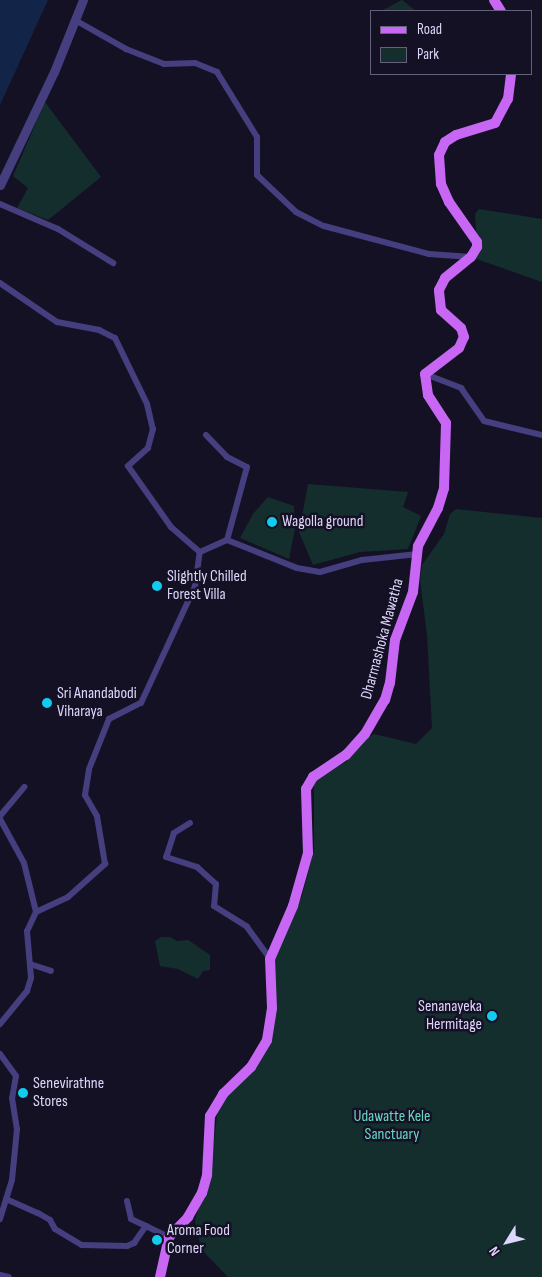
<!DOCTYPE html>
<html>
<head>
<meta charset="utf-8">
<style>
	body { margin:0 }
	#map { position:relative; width:542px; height:1277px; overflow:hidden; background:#151125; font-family:"Sofia Sans Condensed",sans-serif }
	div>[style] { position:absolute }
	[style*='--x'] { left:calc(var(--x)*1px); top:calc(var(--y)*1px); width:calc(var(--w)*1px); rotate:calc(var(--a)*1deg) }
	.green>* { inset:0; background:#142e2e }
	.water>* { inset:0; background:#122448 }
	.minor>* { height:6px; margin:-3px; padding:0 3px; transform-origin:3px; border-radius:3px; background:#453f80 }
	.tertiary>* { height:9px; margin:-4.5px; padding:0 4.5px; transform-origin:4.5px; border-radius:4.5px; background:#453f80 }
	.primary>* { height:10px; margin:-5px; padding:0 5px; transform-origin:5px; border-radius:5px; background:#c767f4 }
	.dots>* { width:14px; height:14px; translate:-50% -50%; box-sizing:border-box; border:2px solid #151125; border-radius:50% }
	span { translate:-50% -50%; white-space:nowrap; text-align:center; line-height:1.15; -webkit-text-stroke:5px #151125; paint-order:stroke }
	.poi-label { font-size:16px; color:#ded7fc }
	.left { translate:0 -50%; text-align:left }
	.right { translate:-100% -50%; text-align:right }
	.street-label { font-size:16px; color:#ded7fc }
	.park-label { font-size:16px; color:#68d7c2 }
	.legend { position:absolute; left:370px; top:10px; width:162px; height:65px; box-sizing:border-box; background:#151125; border:1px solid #65607b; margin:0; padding:6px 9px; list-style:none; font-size:15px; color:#ded7fc }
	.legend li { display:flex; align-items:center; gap:10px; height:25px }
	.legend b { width:25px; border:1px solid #65607b }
	.north { position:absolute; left:482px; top:1217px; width:50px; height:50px; -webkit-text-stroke:4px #151125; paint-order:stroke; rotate:234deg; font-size:14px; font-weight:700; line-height:20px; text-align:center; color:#ded7fc }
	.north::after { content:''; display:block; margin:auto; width:18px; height:22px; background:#ded7fc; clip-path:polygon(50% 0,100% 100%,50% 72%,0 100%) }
</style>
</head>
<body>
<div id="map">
	<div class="green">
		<div style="clip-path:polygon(402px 0,416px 11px,381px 11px)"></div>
		<div style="clip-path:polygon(45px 102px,101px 177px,48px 220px,17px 208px,28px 188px,13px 176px)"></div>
		<div style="clip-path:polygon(479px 209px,542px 219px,542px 282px,471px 257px,477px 247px,475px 214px)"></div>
		<div style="clip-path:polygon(308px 484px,408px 492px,403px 507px,421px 516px,408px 549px,360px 552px,313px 565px,299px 532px)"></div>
		<div style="clip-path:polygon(268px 497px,294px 506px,295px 529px,289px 559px,240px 538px,253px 514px)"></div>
		<div style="clip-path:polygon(456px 509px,542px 518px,542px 1277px,228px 1277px,201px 1249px,195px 1220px,211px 1165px,218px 1108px,260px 1054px,277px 947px,302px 896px,314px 850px,314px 785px,319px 776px,346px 762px,367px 738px,374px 734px,416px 744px,432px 728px,427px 635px,420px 580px,422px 565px,444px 534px,450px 514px)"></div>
		<div style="clip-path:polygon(161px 937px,170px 937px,177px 941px,188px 940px,210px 955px,210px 970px,203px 971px,198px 979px,178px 969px,160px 966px,155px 941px)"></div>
	</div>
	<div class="water">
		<div style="clip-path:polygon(0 0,48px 0,0 105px)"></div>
	</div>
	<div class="minor">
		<div style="--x:75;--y:20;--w:59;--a:29.6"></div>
		<div style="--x:126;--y:49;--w:41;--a:21.5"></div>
		<div style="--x:164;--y:64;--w:31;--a:-2"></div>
		<div style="--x:195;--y:63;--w:24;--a:22"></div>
		<div style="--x:217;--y:72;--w:76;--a:58.4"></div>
		<div style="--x:257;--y:137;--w:38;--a:90"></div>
		<div style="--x:257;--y:175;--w:54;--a:43.5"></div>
		<div style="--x:296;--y:212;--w:31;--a:27"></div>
		<div style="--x:324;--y:226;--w:109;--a:14.9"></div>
		<div style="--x:429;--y:254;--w:42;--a:4.1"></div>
		<div style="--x:0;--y:204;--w:63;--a:23.3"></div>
		<div style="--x:58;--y:229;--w:65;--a:31.7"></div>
		<div style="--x:0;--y:283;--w:69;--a:34.4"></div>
		<div style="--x:57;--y:322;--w:43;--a:10.8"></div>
		<div style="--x:99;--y:330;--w:18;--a:27"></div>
		<div style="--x:115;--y:338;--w:73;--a:64.1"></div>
		<div style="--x:147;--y:404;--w:26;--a:77"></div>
		<div style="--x:153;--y:429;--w:20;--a:105"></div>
		<div style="--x:148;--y:448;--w:27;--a:138"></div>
		<div style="--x:128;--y:466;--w:75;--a:54.8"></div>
		<div style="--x:171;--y:527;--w:38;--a:41"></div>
		<div style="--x:200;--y:552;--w:30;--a:-24"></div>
		<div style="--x:227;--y:540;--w:75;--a:21.8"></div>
		<div style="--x:297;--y:568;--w:23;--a:10"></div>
		<div style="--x:320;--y:572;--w:44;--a:-15.9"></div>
		<div style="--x:362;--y:560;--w:56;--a:-6.1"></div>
		<div style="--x:425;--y:374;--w:39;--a:21"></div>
		<div style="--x:461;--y:388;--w:40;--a:55.1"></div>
		<div style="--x:484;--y:421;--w:60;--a:13.6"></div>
		<div style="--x:206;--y:435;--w:30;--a:46"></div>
		<div style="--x:227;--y:457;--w:22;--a:27"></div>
		<div style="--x:247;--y:467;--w:76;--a:105.3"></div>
		<div style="--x:0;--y:816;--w:38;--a:-50"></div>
		<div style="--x:0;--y:819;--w:50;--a:61.4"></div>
		<div style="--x:24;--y:863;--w:50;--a:76.2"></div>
		<div style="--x:36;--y:912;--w:21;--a:115"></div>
		<div style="--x:27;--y:931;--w:47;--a:85.1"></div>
		<div style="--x:31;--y:978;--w:14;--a:107"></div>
		<div style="--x:27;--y:991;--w:43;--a:129.3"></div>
		<div style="--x:190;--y:823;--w:19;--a:148"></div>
		<div style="--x:174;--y:833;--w:25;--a:108"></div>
		<div style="--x:166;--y:857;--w:33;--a:18"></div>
		<div style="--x:197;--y:867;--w:25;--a:42"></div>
		<div style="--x:216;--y:884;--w:22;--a:95"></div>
		<div style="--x:214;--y:906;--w:39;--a:32"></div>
		<div style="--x:247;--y:927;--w:39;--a:54"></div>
		<div style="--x:36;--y:912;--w:35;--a:-25"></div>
		<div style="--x:68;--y:897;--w:50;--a:-41.7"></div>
		<div style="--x:105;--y:864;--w:49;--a:-99.5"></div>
		<div style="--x:97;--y:816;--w:24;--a:-120"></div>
		<div style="--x:85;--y:795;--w:26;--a:-81"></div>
		<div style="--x:89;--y:769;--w:54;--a:-68.2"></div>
		<div style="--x:109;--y:719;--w:36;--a:-27"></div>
		<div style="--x:141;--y:703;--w:129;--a:-65.2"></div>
		<div style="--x:195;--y:586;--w:34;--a:-82"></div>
		<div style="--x:30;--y:964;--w:22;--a:18"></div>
		<div style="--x:0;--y:1054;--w:27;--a:54"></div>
		<div style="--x:16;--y:1076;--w:22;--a:100"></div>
		<div style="--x:12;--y:1098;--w:31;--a:81"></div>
		<div style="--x:17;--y:1129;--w:51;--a:95.6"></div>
		<div style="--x:12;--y:1180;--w:41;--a:107.1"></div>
		<div style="--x:6;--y:1199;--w:35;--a:24"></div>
		<div style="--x:38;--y:1213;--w:14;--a:30"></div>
		<div style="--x:50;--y:1220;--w:10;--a:61"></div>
		<div style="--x:55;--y:1229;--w:31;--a:31"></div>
		<div style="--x:82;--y:1245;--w:45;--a:1.3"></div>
		<div style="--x:127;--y:1246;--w:8;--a:-23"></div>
		<div style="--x:134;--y:1243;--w:21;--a:-55"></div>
		<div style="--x:146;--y:1226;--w:25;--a:26"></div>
		<div style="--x:127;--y:1201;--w:18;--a:77"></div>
		<div style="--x:131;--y:1219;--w:17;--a:25"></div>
		<div style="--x:0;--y:1275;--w:9;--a:13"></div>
	</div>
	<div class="tertiary">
		<div style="--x:0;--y:185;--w:125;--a:-64.5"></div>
		<div style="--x:54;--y:72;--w:78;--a:-68.1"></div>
	</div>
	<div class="primary">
		<div style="--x:494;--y:0;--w:13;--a:58"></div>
		<div style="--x:160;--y:1277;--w:41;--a:-77.3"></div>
		<div style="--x:169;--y:1237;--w:28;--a:-46"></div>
		<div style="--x:188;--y:1217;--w:28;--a:-60"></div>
		<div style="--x:202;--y:1193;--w:19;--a:-74"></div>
		<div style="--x:207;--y:1175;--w:59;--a:-87.1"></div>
		<div style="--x:210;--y:1116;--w:26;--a:-59"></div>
		<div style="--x:223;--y:1094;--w:39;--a:-44"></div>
		<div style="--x:251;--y:1067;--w:31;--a:-59"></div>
		<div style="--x:267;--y:1040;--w:32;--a:-81"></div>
		<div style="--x:272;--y:1008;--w:49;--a:-92.3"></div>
		<div style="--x:270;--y:959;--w:58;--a:-66.5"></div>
		<div style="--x:293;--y:906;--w:55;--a:-74.2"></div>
		<div style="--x:308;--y:853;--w:64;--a:-91.8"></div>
		<div style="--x:306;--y:789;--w:14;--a:-60"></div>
		<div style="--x:313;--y:777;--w:40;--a:-34"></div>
		<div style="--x:346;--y:755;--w:28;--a:-48"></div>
		<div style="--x:365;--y:734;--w:39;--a:-60"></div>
		<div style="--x:385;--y:700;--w:18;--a:-74"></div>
		<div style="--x:390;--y:683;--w:43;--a:-83.4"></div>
		<div style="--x:395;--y:640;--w:51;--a:-69.4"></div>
		<div style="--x:413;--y:592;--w:46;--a:-83.8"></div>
		<div style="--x:418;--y:546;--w:43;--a:-62.2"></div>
		<div style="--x:438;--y:508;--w:21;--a:-73"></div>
		<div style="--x:444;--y:488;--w:65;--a:-88.2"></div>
		<div style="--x:446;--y:423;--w:33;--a:-123"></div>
		<div style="--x:428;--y:395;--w:21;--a:-98"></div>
		<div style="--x:425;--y:374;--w:43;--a:-37.4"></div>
		<div style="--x:459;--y:348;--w:12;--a:-66"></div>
		<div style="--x:464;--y:337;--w:9;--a:-108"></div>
		<div style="--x:461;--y:328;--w:27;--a:-138"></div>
		<div style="--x:441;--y:310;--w:20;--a:-96"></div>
		<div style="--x:439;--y:290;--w:13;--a:-63"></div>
		<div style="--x:445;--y:278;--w:33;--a:-39"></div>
		<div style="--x:471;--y:257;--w:12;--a:-59"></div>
		<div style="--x:477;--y:247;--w:5;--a:-90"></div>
		<div style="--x:477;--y:242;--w:49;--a:-125"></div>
		<div style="--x:449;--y:202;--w:20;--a:-114"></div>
		<div style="--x:441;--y:184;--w:29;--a:-94"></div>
		<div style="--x:439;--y:155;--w:14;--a:-65"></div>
		<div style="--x:445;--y:142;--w:13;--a:-32"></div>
		<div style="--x:456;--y:135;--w:41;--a:-17.1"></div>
		<div style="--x:495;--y:123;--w:27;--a:-62"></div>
		<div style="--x:508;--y:99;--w:25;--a:-83"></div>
	</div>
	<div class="dots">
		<div style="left:272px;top:522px;background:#12cbee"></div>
		<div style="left:157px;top:586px;background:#12cbee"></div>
		<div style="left:47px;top:703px;background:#12cbee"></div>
		<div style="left:492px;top:1016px;background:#12cbee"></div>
		<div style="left:23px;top:1093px;background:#12cbee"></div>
		<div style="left:157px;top:1240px;background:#12cbee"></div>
	</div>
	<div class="poi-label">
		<span class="left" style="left:282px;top:522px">Wagolla ground</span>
		<span class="left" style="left:167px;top:586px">Slightly Chilled<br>Forest Villa</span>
		<span class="left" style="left:57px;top:703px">Sri Anandabodi<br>Viharaya</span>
		<span class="right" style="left:482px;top:1016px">Senanayeka<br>Hermitage</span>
		<span class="left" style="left:33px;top:1093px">Senevirathne<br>Stores</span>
		<span class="left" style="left:167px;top:1240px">Aroma Food<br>Corner</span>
	</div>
	<div class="street-label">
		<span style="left:383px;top:639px;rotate:-75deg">Dharmashoka Mawatha</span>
	</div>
	<div class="park-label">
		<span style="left:392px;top:1126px">Udawatte Kele<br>Sanctuary</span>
	</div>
	<ul class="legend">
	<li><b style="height:6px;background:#c767f4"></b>Road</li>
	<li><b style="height:14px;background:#142e2e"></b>Park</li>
	</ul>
	<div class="north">N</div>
</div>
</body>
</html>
